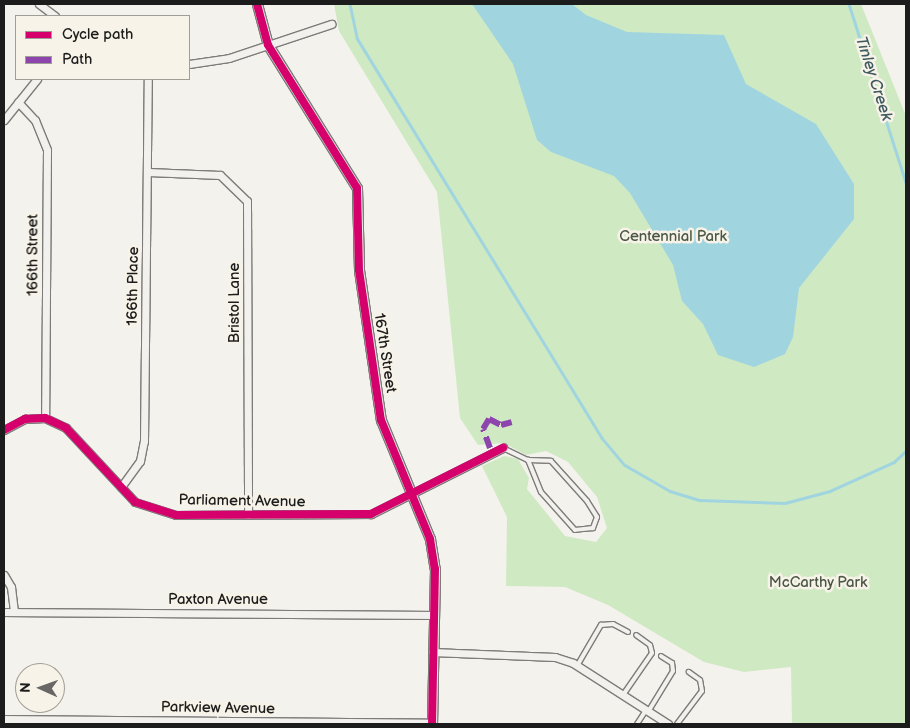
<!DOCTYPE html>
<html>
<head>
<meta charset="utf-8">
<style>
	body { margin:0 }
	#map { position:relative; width:910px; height:728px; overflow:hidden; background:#f4f2ec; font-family:"Balsamiq Sans",sans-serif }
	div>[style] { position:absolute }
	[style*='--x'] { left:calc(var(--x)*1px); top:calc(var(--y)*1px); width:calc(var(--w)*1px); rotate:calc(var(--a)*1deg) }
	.green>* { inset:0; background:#cfe9c3 }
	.water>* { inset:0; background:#a0d5e0 }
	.stream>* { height:2.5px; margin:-1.25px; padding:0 1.25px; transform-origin:1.25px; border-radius:1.25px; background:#a0d5e0 }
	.roads { filter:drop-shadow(1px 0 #7d7c7a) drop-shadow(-1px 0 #7d7c7a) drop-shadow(0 1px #7d7c7a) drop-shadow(0 -1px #7d7c7a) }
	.service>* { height:4px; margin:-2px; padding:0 2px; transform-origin:2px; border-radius:2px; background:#f2f1ed }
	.minor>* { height:7px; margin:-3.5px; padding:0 3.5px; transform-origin:3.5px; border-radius:3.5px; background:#f2f1ed }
	.tertiary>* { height:9px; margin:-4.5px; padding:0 4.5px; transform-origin:4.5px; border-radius:4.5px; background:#f2f1ed }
	.quiet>* { height:6px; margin-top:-3px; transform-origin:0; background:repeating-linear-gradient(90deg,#8e44ad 0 12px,transparent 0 18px) }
	.cycleway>* { height:8px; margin:-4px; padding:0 4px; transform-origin:4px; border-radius:4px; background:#d6006c }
	span { translate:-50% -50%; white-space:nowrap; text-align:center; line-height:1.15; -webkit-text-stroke:5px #f7f3e8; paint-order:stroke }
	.park-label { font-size:15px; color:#495744 }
	.street-label { font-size:15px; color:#1c1c1c }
	.water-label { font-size:16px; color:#3e595f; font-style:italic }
	.frame { position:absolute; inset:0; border:5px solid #1c1c1c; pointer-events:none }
	.legend { position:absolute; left:15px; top:15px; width:175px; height:65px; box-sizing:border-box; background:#f7f3e8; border:1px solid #9f9d96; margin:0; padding:6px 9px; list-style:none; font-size:15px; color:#1c1c1c }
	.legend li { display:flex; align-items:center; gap:10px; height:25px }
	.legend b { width:25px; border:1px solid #9f9d96 }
	.north { position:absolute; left:15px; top:663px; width:50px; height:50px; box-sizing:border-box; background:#f7f3e8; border:1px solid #9f9d96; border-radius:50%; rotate:272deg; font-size:14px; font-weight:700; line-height:20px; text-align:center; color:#1c1c1c }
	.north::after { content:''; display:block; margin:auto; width:18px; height:22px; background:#686765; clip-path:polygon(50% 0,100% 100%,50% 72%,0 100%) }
</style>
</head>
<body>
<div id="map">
	<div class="green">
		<div style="clip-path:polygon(334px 4px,861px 4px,906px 116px,906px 724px,792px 724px,791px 667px,744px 672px,704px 662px,608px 605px,565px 587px,506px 586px,507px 517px,482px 466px,504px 456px,518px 459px,529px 478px,527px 489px,565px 536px,596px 542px,607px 528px,597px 497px,568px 462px,546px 451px,526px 455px,504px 443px,478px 445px,460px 418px,437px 192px,339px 31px)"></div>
	</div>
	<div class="water">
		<div style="clip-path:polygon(472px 4px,572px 4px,586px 15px,627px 32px,724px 35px,746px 84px,816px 124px,854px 184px,854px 219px,799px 288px,793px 337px,785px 354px,754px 367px,718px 355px,703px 324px,682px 301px,673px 265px,630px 193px,614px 176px,551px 152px,537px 140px,513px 64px)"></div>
	</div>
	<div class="stream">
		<div style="--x:350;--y:4;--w:35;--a:78"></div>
		<div style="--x:357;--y:38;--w:469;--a:58.5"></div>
		<div style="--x:602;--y:438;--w:35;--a:50"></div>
		<div style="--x:625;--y:465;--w:52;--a:30"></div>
		<div style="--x:670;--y:491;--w:31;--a:17"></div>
		<div style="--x:700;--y:500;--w:85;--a:2"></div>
		<div style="--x:785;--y:503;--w:47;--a:-14.9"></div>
		<div style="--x:830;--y:491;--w:70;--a:-24.4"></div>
		<div style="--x:894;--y:462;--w:16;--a:-43"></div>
		<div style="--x:849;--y:4;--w:188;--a:72.3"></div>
	</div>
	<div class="roads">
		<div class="service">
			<div style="--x:503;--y:448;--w:28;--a:26"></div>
			<div style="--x:528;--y:460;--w:23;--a:2"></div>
			<div style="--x:551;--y:461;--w:54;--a:48"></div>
			<div style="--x:587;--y:501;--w:19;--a:58"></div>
			<div style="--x:597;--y:517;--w:12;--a:110"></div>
			<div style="--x:593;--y:528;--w:18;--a:174"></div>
			<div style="--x:575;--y:530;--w:51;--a:-131.8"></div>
			<div style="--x:541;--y:492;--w:35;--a:-112"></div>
			<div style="--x:577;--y:666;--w:48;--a:-59.7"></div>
			<div style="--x:601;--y:625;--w:12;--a:-5"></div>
			<div style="--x:613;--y:624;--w:17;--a:28"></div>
			<div style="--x:623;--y:695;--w:51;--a:-55.4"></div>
			<div style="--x:652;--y:653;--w:8;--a:-104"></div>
			<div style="--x:650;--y:645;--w:17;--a:-144"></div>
			<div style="--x:648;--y:712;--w:48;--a:-58.6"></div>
			<div style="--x:673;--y:671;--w:8;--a:-97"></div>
			<div style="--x:672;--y:663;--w:13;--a:-148"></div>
			<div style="--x:637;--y:724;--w:17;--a:-57"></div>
			<div style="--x:677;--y:724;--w:41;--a:-52.9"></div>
			<div style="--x:702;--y:691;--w:11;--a:-100"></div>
			<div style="--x:700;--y:680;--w:14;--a:-144"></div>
		</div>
		<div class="minor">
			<div style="--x:39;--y:4;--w:20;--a:37"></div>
			<div style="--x:189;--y:64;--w:40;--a:-8.5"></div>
			<div style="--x:229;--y:58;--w:108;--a:-18.4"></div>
			<div style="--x:18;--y:102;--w:25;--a:47"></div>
			<div style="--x:35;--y:120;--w:32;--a:68"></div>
			<div style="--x:47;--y:150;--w:268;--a:90.4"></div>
			<div style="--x:4;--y:120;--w:53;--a:-51.2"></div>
			<div style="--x:148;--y:172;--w:72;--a:2.4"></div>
			<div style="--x:220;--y:175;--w:37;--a:44"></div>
			<div style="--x:247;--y:201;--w:314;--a:89.8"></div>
			<div style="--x:4;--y:430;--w:24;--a:-28"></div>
			<div style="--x:25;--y:419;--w:20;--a:-3"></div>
			<div style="--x:45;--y:418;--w:23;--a:25"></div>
			<div style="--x:66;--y:428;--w:101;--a:47"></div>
			<div style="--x:135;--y:502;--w:43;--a:17.6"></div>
			<div style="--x:176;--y:515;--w:195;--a:-0.3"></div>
			<div style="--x:371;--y:514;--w:148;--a:-26.6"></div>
			<div style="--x:121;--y:487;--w:32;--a:-54"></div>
			<div style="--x:140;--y:461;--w:20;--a:-79"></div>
			<div style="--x:144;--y:441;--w:362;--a:-89.4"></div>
			<div style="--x:4;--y:575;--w:14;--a:60"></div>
			<div style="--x:11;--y:587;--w:25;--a:83"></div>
			<div style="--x:4;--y:612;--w:429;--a:0.4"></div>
			<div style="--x:432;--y:652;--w:123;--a:2.3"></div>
			<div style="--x:555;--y:657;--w:19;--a:18"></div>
			<div style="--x:573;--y:663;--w:113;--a:32.7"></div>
			<div style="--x:4;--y:719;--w:428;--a:0.5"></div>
		</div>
		<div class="tertiary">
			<div style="--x:257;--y:4;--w:42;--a:75"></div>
			<div style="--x:268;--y:45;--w:168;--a:58.1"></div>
			<div style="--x:357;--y:188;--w:82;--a:88.6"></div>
			<div style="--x:359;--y:270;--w:152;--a:81.7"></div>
			<div style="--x:381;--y:420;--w:129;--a:67.6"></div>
			<div style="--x:430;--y:539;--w:30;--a:81"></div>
			<div style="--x:435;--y:569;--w:155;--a:91.1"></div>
		</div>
	</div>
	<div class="quiet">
		<div style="--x:490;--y:448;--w:20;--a:-110"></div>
		<div style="--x:483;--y:429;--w:12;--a:-59"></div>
		<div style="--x:489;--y:419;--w:13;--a:27"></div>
		<div style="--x:501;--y:425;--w:11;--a:-15"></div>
	</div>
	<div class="cycleway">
		<div style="--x:257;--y:4;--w:42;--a:75"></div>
		<div style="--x:268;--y:45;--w:168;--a:58.1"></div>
		<div style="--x:357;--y:188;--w:82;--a:88.6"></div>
		<div style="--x:359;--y:270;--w:152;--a:81.7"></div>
		<div style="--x:381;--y:420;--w:129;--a:67.6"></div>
		<div style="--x:430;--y:539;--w:30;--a:81"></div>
		<div style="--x:435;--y:569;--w:155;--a:91.1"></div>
		<div style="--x:4;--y:430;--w:24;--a:-28"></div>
		<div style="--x:25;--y:419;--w:20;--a:-3"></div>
		<div style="--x:45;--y:418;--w:23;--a:25"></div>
		<div style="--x:66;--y:428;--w:101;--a:47"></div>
		<div style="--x:135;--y:502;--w:43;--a:17.6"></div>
		<div style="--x:176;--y:515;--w:195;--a:-0.3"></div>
		<div style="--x:371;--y:514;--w:148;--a:-26.6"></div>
	</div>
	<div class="park-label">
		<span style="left:673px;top:237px">Centennial Park</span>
		<span style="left:818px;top:583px">McCarthy Park</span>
	</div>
	<div class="street-label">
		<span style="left:33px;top:255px;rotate:-90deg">166th Street</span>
		<span style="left:133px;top:286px;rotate:-89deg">166th Place</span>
		<span style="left:235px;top:303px;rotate:-90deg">Bristol Lane</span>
		<span style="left:385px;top:353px;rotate:81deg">167th Street</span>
		<span style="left:242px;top:501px;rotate:1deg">Parliament Avenue</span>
		<span style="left:218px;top:600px">Paxton Avenue</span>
		<span style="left:218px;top:708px;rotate:1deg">Parkview Avenue</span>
	</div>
	<div class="water-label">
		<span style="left:873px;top:79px;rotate:72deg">Tinley Creek</span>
	</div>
	<div class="frame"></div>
	<ul class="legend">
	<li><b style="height:6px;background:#d6006c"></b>Cycle path</li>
	<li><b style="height:6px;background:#8e44ad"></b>Path</li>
	</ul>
	<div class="north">N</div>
</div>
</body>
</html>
